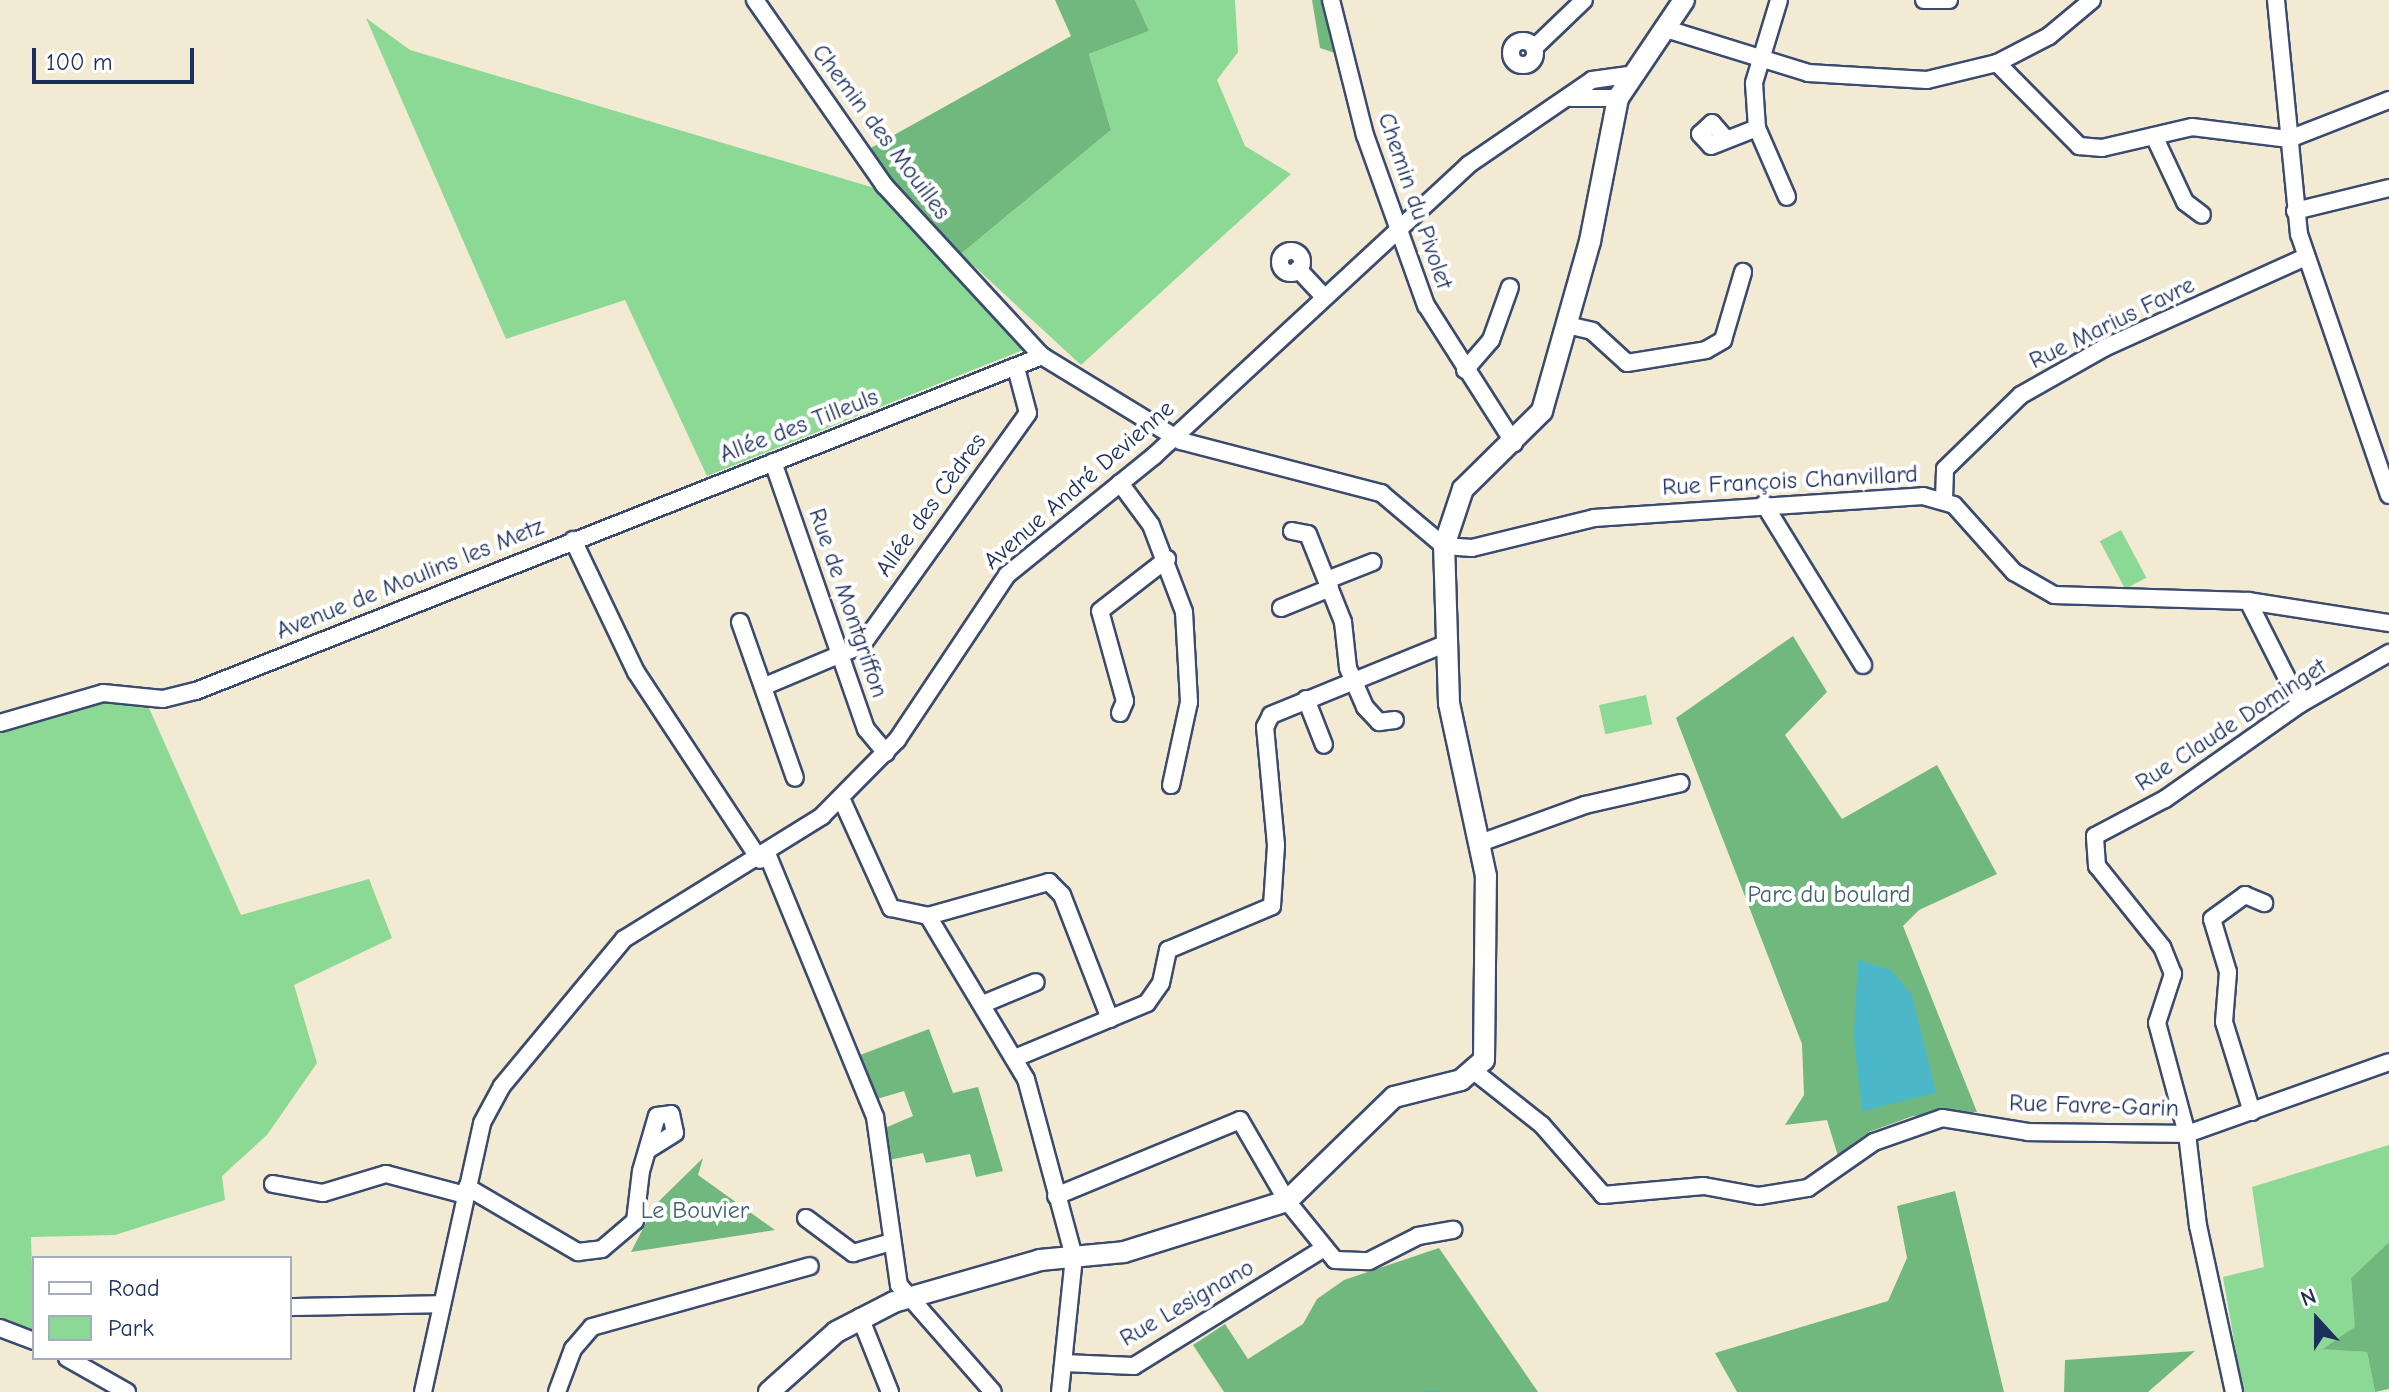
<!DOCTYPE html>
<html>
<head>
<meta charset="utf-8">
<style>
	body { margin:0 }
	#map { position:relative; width:2389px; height:1392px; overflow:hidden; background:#f3ead3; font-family:"Comic Neue",sans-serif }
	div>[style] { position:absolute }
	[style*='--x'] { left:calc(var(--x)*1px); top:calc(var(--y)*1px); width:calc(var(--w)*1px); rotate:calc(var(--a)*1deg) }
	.green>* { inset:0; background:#8cd895; transform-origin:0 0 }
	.forest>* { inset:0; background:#71b87e }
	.water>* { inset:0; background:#4cb7c9 }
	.stream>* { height:3px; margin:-1.5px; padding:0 1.5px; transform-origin:1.5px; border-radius:1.5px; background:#4cb7c9 }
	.roads { filter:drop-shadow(2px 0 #3b4b70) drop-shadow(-2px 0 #3b4b70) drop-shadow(0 2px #3b4b70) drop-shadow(0 -2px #3b4b70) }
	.minor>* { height:16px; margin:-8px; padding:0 8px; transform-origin:8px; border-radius:8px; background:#fff }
	.minor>.ring { margin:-8px; padding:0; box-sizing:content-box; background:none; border:16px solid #fff; border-radius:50% }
	.major>* { height:20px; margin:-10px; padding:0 10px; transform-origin:10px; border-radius:10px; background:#fff }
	span { translate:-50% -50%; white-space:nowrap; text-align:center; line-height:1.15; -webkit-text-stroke:8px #fff; paint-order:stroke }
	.street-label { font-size:24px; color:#1b2f5e }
	.park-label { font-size:24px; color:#3d626e }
	.legend { position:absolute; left:32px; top:1256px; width:260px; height:104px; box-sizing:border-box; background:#fff; border:2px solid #a4acbf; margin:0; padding:10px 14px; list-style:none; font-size:24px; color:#1b2f5e }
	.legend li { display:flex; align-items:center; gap:16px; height:40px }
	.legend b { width:40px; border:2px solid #a4acbf }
	.north { position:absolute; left:2277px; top:1280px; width:80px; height:80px; -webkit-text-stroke:6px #fff; paint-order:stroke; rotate:339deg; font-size:22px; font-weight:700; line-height:32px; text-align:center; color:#1b2f5e }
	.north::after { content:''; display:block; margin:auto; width:28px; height:36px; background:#1b2f5e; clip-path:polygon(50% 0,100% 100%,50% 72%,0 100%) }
	.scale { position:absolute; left:32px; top:48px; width:162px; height:36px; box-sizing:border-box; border:4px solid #1b2f5e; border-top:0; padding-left:10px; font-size:24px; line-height:28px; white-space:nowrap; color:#1b2f5e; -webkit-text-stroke:6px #fff; paint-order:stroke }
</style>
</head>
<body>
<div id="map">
	<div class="green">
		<div style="clip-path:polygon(1135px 0,1235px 0,1238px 52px,1217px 80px,1245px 146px,1291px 174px,1081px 365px,961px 254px,1111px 130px,1089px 54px,1149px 31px)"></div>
		<div style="clip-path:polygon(366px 18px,410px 50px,878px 189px,1023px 350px,707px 476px,625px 300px,506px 339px)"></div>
		<div style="left:2121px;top:530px;width:54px;height:24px;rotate:62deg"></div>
		<div style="left:1646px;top:695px;width:30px;height:48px;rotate:78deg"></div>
		<div style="clip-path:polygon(118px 700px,149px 708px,241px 915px,369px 879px,392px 938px,294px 985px,317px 1063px,267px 1135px,222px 1176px,225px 1200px,115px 1235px,31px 1237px,34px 1332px,0 1319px,0 729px)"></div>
		<div style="clip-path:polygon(2389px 1145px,2389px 1242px,2351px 1278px,2356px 1327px,2323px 1348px,2367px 1352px,2375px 1392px,2243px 1392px,2223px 1277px,2264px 1267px,2252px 1187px)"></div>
	</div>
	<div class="forest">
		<div style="clip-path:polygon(1055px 0,1135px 0,1149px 31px,1089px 54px,1111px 130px,950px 263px,869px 149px,1071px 36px)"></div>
		<div style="clip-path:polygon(1312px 0,1331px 0,1341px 55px,1320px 48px)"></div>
		<div style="clip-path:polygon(1793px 636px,1827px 692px,1785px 735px,1842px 819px,1937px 765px,1997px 874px,1919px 910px,1903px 926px,1977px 1112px,1913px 1116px,1869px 1132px,1838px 1156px,1827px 1120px,1785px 1125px,1804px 1095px,1802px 1044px,1676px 718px)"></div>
		<div style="clip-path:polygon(929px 1029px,953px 1093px,978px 1087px,1003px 1171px,976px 1177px,970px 1154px,926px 1163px,923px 1153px,889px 1160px,885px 1128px,913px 1116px,904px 1091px,877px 1099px,860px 1055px)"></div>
		<div style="clip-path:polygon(703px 1158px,698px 1175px,775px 1230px,631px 1252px,655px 1205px)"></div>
		<div style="clip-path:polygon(1955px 1191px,2004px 1392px,1737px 1392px,1715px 1353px,1888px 1301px,1907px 1258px,1897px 1206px)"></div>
		<div style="clip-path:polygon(2389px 1242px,2389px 1389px,2375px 1392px,2367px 1352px,2322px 1349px,2355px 1327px,2351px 1278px)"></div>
		<div style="clip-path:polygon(1439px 1248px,1538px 1392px,1224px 1392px,1193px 1345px,1225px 1324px,1248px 1359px,1303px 1324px,1317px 1299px,1344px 1280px)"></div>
		<div style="clip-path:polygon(2195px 1351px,2148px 1392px,2064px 1392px,2065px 1360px)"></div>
	</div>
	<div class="water">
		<div style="clip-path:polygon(1858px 960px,1891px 970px,1912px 995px,1936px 1093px,1862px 1111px,1854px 1038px)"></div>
	</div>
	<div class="stream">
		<div style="--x:1424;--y:1392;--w:15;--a:0"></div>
	</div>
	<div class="roads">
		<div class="minor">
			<div style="--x:755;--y:0;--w:226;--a:55.1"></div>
			<div style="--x:884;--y:185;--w:233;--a:47.3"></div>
			<div style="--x:1042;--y:356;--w:163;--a:31.4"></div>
			<div style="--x:1181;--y:441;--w:207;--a:14.6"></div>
			<div style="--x:1381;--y:493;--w:82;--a:40.1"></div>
			<div style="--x:1444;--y:546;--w:28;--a:4"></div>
			<div style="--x:1472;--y:548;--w:126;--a:-13.8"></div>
			<div style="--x:1594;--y:518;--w:330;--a:-3.8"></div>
			<div style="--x:1923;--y:496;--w:32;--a:16"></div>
			<div style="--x:1954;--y:505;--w:90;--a:48.2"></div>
			<div style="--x:2014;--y:572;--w:46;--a:29.9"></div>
			<div style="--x:2054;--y:595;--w:194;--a:1.8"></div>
			<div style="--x:2248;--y:601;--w:143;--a:8.9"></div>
			<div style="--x:1331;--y:0;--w:139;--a:75.9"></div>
			<div style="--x:1365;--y:135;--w:181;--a:70.3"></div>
			<div style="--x:1426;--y:305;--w:164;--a:57.5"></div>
			<div style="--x:1779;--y:0;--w:87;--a:106.8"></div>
			<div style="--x:1754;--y:83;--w:45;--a:86.2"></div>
			<div style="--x:1757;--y:128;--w:75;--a:66.5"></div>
			<div style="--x:1924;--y:0;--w:25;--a:0"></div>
			<div style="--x:2276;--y:0;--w:235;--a:84.4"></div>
			<div style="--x:2299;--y:234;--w:276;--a:71"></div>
			<div style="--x:1663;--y:28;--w:152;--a:17.2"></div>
			<div style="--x:1808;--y:73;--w:119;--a:3.4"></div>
			<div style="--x:1927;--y:80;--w:72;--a:-13.7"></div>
			<div style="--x:1997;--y:63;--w:59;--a:-27.4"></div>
			<div style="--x:2049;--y:36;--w:56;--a:-39.9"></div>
			<div class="ring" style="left:1511px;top:41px;width:8px;height:8px"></div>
			<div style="--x:1534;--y:48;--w:69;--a:-43.8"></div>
			<div style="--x:1997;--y:63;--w:117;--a:45.3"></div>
			<div style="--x:2079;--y:146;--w:23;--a:5"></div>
			<div style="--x:2102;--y:148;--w:92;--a:-13.1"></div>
			<div style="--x:2192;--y:127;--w:98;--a:7.1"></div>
			<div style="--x:2289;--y:139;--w:107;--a:-21.3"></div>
			<div style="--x:1571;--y:98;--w:47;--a:0"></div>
			<div style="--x:2154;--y:136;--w:73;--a:64.8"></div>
			<div style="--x:2185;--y:202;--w:21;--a:37"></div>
			<div style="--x:1726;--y:139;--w:21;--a:-131"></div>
			<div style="--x:1712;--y:123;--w:16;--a:137"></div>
			<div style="--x:1700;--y:134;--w:16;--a:47"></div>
			<div style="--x:1711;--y:146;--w:49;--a:-21.4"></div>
			<div style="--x:2295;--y:211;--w:97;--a:-13.7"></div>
			<div class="ring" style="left:1280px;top:251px;width:6px;height:6px"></div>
			<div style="--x:1298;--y:269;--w:38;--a:47"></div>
			<div style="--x:1567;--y:325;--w:26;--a:13"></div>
			<div style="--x:1592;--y:331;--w:47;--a:42.4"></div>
			<div style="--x:1627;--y:363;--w:80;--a:-9.3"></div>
			<div style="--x:1706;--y:350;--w:20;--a:-30"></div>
			<div style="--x:1723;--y:340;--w:71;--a:-73.6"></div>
			<div style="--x:1465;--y:370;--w:40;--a:-49"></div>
			<div style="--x:1491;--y:340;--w:56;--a:-70.3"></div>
			<div style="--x:773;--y:462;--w:283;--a:70.8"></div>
			<div style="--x:866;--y:729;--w:31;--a:50"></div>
			<div style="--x:1120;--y:483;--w:52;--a:53.6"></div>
			<div style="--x:1151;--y:525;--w:93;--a:69.2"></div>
			<div style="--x:1184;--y:612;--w:90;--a:86.8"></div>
			<div style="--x:1189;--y:702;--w:85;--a:102.2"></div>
			<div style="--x:1944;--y:499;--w:30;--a:-88"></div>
			<div style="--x:1945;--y:469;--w:106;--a:-44.2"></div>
			<div style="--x:2021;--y:395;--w:95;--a:-29.5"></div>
			<div style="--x:2104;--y:348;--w:222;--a:-24.3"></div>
			<div style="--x:1764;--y:504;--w:189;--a:58.4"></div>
			<div style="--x:1292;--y:531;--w:16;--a:11"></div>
			<div style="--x:1308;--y:534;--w:95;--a:68.3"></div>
			<div style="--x:1343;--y:622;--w:46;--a:83.8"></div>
			<div style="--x:1348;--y:668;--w:43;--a:66.4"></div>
			<div style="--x:1365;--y:707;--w:21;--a:47"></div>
			<div style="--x:1379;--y:722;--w:16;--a:-7"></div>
			<div style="--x:573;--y:540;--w:146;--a:64.5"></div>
			<div style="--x:636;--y:672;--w:225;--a:56.6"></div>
			<div style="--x:1327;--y:580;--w:49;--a:-21.4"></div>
			<div style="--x:2248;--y:601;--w:115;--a:63.2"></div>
			<div style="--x:1281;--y:608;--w:53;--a:-22.2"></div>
			<div style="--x:740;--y:622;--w:165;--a:70.6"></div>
			<div style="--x:765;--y:686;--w:105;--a:-22.9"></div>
			<div style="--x:862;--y:645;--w:285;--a:-54.4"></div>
			<div style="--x:1028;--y:413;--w:47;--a:-104.9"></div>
			<div style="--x:1306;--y:699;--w:49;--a:68.6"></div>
			<div style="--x:1120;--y:713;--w:13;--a:-67"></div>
			<div style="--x:1125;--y:701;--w:93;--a:-105.5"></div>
			<div style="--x:1100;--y:611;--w:85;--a:-37.8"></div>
			<div style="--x:0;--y:723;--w:107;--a:-16.2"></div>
			<div style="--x:103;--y:693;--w:60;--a:5.7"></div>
			<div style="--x:163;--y:699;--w:34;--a:-14"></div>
			<div style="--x:196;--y:691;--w:910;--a:-21.6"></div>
			<div style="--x:841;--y:798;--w:121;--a:65.6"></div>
			<div style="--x:891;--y:908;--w:38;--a:12"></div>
			<div style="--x:928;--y:916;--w:190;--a:59"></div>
			<div style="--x:1026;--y:1079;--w:184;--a:74.9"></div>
			<div style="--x:1074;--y:1257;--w:136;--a:95.9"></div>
			<div style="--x:1480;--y:843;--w:112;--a:-19.9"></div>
			<div style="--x:1585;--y:805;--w:98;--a:-12.9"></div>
			<div style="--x:768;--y:856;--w:282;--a:67.7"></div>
			<div style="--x:875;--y:1117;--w:170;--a:81.9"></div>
			<div style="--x:899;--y:1285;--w:142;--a:48.7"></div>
			<div style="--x:928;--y:916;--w:126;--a:-15.7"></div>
			<div style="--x:1049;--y:882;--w:18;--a:45"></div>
			<div style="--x:1062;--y:895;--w:133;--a:68.8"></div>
			<div style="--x:983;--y:1004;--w:57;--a:-22.5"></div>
			<div style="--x:1015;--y:1058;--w:143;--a:-22.6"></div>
			<div style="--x:1147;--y:1003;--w:24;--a:-55"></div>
			<div style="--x:1161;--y:983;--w:34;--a:-78"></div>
			<div style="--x:1168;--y:950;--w:113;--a:-22.9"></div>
			<div style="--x:1272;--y:906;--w:61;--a:-86.2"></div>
			<div style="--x:1276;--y:845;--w:119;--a:-95.3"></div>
			<div style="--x:1265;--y:727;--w:13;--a:-63"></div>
			<div style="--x:1271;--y:715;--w:188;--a:-22.2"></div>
			<div style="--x:1475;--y:1072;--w:85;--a:38.3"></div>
			<div style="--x:1542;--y:1125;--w:93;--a:48.9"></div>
			<div style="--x:1603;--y:1195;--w:101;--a:-5.1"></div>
			<div style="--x:1704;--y:1186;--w:56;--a:10.3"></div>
			<div style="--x:1759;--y:1196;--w:50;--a:-9.3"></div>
			<div style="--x:1808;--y:1188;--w:80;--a:-34.9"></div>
			<div style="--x:1874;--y:1142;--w:72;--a:-19.4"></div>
			<div style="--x:1942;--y:1118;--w:87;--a:9.2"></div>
			<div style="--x:2028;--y:1132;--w:159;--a:0.7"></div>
			<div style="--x:2187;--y:1134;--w:214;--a:-19.6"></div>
			<div style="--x:2252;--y:1112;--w:94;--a:-107.3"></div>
			<div style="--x:2224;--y:1022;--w:50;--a:-85.4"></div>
			<div style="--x:2228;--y:972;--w:55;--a:-106.8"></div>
			<div style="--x:2212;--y:919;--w:41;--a:-36"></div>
			<div style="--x:2245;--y:895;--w:21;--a:23"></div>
			<div style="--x:273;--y:1184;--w:51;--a:10.2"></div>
			<div style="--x:323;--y:1193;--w:66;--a:-16.8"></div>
			<div style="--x:386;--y:1174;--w:82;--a:14.9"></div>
			<div style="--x:467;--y:1187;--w:129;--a:30.4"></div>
			<div style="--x:578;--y:1252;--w:24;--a:-7"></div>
			<div style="--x:602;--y:1249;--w:43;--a:-40.3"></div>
			<div style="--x:635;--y:1221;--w:50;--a:-83.2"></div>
			<div style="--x:641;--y:1171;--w:57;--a:-73.8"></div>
			<div style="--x:657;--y:1116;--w:14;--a:-8"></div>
			<div style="--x:671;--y:1114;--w:19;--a:78"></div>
			<div style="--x:675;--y:1133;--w:32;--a:148"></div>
			<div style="--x:1056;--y:1196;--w:199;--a:-22.4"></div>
			<div style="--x:1240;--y:1120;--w:94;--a:59.9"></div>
			<div style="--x:1287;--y:1201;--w:76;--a:50.9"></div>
			<div style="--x:1335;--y:1260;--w:34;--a:2"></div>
			<div style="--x:1369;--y:1261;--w:55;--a:-27"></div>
			<div style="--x:1418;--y:1236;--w:36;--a:-10"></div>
			<div style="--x:806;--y:1218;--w:59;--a:36.7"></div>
			<div style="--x:853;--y:1253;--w:36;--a:-16"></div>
			<div style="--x:290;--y:1307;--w:152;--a:-1.1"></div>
			<div style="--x:860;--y:1317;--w:81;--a:68.2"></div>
			<div style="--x:0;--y:1328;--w:36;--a:21"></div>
			<div style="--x:67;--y:1358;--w:69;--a:29.5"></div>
			<div style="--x:1064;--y:1363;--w:70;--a:2.5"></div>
			<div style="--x:1134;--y:1366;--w:224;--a:-31.8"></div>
			<div style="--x:423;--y:1392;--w:275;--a:-77.6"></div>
			<div style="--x:482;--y:1123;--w:42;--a:-61.6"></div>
			<div style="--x:502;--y:1086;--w:191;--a:-50.3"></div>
			<div style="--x:624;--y:939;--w:233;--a:-31.8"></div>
			<div style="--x:822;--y:816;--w:107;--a:-45.4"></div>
			<div style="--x:897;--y:740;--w:198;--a:-56.3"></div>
			<div style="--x:1007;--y:575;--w:189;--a:-39"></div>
			<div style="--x:1154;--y:456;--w:428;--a:-42.8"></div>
			<div style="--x:1468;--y:165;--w:150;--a:-34.4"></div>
			<div style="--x:1592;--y:80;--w:37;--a:-8"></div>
			<div style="--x:557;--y:1392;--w:46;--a:-69.6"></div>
			<div style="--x:573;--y:1349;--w:29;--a:-49"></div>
			<div style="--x:592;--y:1327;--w:226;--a:-15.6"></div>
			<div style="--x:2234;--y:1392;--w:170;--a:-102.2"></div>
			<div style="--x:2198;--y:1226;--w:93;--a:-96.8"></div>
			<div style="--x:2187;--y:1134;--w:115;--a:-105.1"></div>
			<div style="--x:2157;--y:1023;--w:52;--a:-71.9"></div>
			<div style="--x:2173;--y:974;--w:29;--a:-112"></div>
			<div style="--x:2162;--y:947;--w:104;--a:-128.7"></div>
			<div style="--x:2097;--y:866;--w:30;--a:-94"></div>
			<div style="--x:2095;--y:836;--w:79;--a:-27.9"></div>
			<div style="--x:2165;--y:799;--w:165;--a:-35.1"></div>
			<div style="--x:2300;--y:704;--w:103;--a:-29.8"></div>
		</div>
		<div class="major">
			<div style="--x:769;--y:1392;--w:90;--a:-41.8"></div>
			<div style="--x:836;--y:1332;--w:65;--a:-27.3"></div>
			<div style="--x:894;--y:1302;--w:152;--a:-16"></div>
			<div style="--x:1040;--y:1260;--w:84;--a:-5.4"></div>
			<div style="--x:1124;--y:1252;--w:171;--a:-17.4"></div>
			<div style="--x:1287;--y:1201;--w:149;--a:-44.2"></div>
			<div style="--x:1394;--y:1097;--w:69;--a:-14.2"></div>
			<div style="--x:1461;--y:1080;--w:30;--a:-41"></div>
			<div style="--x:1484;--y:1060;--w:184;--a:-89.4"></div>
			<div style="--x:1486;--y:876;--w:177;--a:-102.1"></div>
			<div style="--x:1449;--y:703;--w:157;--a:-91.8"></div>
			<div style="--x:1444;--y:546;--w:60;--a:-71.6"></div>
			<div style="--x:1463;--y:489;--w:111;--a:-44.6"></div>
			<div style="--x:1542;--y:411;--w:177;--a:-74.2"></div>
			<div style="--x:1590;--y:241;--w:146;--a:-78.9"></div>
			<div style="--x:1618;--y:98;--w:118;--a:-56"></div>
		</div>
	</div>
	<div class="street-label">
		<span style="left:881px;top:132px;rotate:53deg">Chemin des Mouilles</span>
		<span style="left:1415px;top:201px;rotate:71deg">Chemin du Pivolet</span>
		<span style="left:2112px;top:323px;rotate:-26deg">Rue Marius Favre</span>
		<span style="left:799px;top:426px;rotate:-21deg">Allée des Tilleuls</span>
		<span style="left:1790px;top:481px;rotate:-3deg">Rue François Chanvillard</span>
		<span style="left:1079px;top:485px;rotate:-41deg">Avenue André Devienne</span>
		<span style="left:931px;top:505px;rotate:-54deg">Allée des Cèdres</span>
		<span style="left:410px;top:579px;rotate:-22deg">Avenue de Moulins les Metz</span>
		<span style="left:848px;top:603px;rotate:71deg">Rue de Montgriffon</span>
		<span style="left:2231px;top:725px;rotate:-33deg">Rue Claude Dominget</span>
		<span style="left:2094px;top:1106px;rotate:2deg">Rue Favre-Garin</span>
		<span style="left:1187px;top:1303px;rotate:-30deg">Rue Lesignano</span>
	</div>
	<div class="park-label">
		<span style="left:1829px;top:895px">Parc du boulard</span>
		<span style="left:695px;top:1211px">Le Bouvier</span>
	</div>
	<ul class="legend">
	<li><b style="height:10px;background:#fff"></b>Road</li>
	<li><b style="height:22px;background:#8cd895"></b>Park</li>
	</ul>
	<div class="north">N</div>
	<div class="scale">100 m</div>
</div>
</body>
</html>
